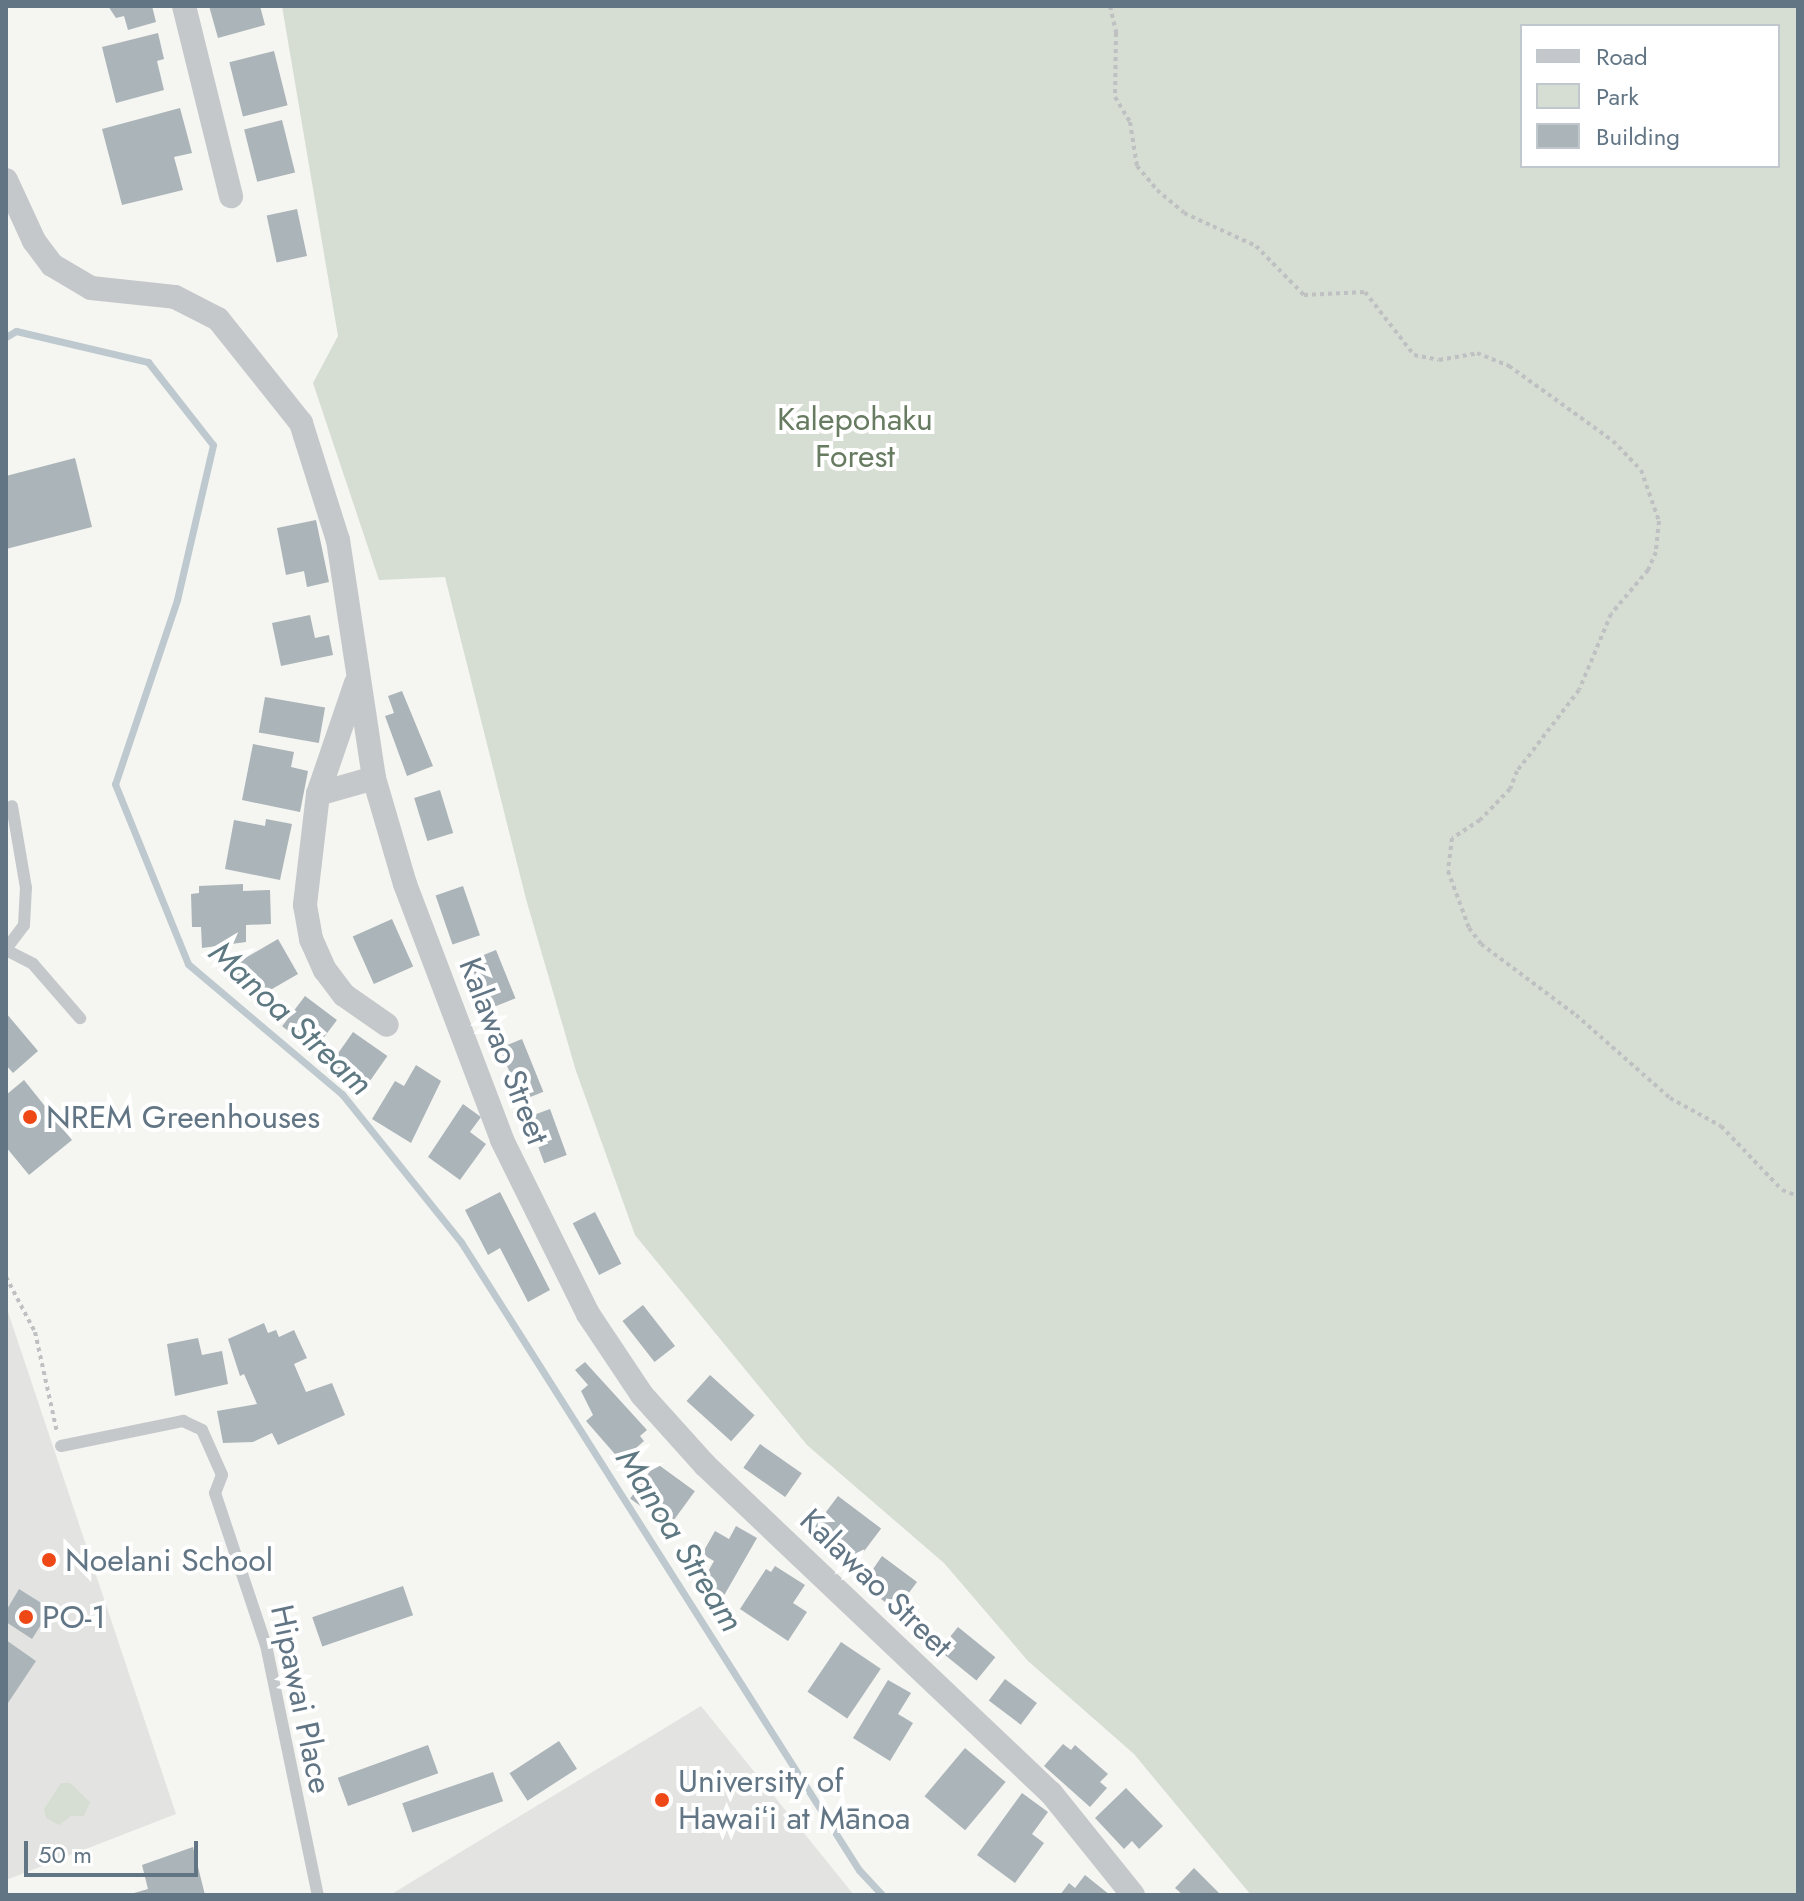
<!DOCTYPE html>
<html>
<head>
<meta charset="utf-8">
<style>
	body { margin:0 }
	#map { position:relative; width:1804px; height:1901px; overflow:hidden; background:#f5f5f1; font-family:Jost,sans-serif }
	div>[style] { position:absolute }
	[style*='--x'] { left:calc(var(--x)*1px); top:calc(var(--y)*1px); width:calc(var(--w)*1px); rotate:calc(var(--a)*1deg) }
	.built>* { inset:0; background:#e3e4e2 }
	.green>* { inset:0; background:#d6ddd2 }
	.stream>* { height:7px; margin:-3.5px; padding:0 3.5px; transform-origin:3.5px; border-radius:3.5px; background:#bdc9ce }
	.building>* { inset:0; background:#abb4b9; transform-origin:0 0 }
	.path>* { height:4px; margin-top:-2px; transform-origin:0; background:repeating-linear-gradient(90deg,#bec0c2 0 4px,transparent 0 8px) }
	.service>* { height:12px; margin:-6px; padding:0 6px; transform-origin:6px; border-radius:6px; background:#c4c8cb }
	.minor>* { height:24px; margin:-12px; padding:0 12px; transform-origin:12px; border-radius:12px; background:#c4c8cb }
	.dots>* { width:22px; height:22px; translate:-50% -50%; box-sizing:border-box; border:4px solid #fff; border-radius:50% }
	span { translate:-50% -50%; white-space:nowrap; text-align:center; line-height:1.15; -webkit-text-stroke:8px #fff; paint-order:stroke }
	.park-label { font-size:32px; color:#677b61 }
	.street-label { font-size:32px; color:#627584 }
	.poi-label { font-size:32px; color:#627584 }
	.left { translate:0 -50%; text-align:left }
	.water-label { font-size:34px; color:#5e7882; font-style:italic }
	.frame { position:absolute; inset:0; border:8px solid #627584; pointer-events:none }
	.legend { position:absolute; left:1520px; top:24px; width:260px; height:144px; box-sizing:border-box; background:#fff; border:2px solid #c0c8ce; margin:0; padding:10px 14px; list-style:none; font-size:24px; color:#627584 }
	.legend li { display:flex; align-items:center; gap:16px; height:40px }
	.legend b { width:40px; border:2px solid #c0c8ce }
	.scale { position:absolute; left:24px; top:1841px; width:174px; height:36px; box-sizing:border-box; border:4px solid #627584; border-top:0; padding-left:10px; font-size:24px; line-height:28px; white-space:nowrap; color:#627584; -webkit-text-stroke:6px #fff; paint-order:stroke }
</style>
</head>
<body>
<div id="map">
	<div class="built">
		<div style="clip-path:polygon(6px 1306px,176px 1814px,6px 1880px)"></div>
		<div style="clip-path:polygon(701px 1706px,854px 1895px,390px 1895px)"></div>
	</div>
	<div class="green">
		<div style="clip-path:polygon(evenodd,282px 6px,1798px 6px,1798px 1895px,1251px 1895px,1134px 1754px,1028px 1661px,944px 1563px,807px 1445px,635px 1235px,576px 1071px,526px 899px,445px 577px,379px 580px,313px 383px,338px 336px,282px 6px,1522px 26px,1778px 26px,1778px 166px,1522px 166px,1522px 26px)"></div>
		<div style="clip-path:polygon(61px 1783px,70px 1783px,90px 1802px,84px 1816px,71px 1816px,59px 1825px,46px 1818px,44px 1809px)"></div>
	</div>
	<div class="stream">
		<div style="--x:6;--y:337;--w:12;--a:-31"></div>
		<div style="--x:16;--y:331;--w:136;--a:13.2"></div>
		<div style="--x:148;--y:362;--w:105;--a:51.9"></div>
		<div style="--x:213;--y:445;--w:159;--a:103.1"></div>
		<div style="--x:177;--y:600;--w:194;--a:108.6"></div>
		<div style="--x:115;--y:784;--w:194;--a:67.9"></div>
		<div style="--x:188;--y:964;--w:202;--a:40.2"></div>
		<div style="--x:342;--y:1094;--w:190;--a:51.2"></div>
		<div style="--x:461;--y:1242;--w:743;--a:57.64"></div>
		<div style="--x:859;--y:1870;--w:34;--a:47"></div>
	</div>
	<div class="building">
		<div style="clip-path:polygon(108px 6px,152px 6px,156px 22px,128px 30px,124px 16px,116px 18px)"></div>
		<div style="clip-path:polygon(209px 6px,260px 6px,265px 25px,218px 38px)"></div>
		<div style="clip-path:polygon(158px 33px,164px 59px,157px 61px,164px 90px,116px 103px,102px 47px)"></div>
		<div style="left:274px;top:51px;width:56px;height:46px;rotate:76deg"></div>
		<div style="clip-path:polygon(180px 108px,192px 153px,174px 157px,183px 190px,122px 205px,102px 129px)"></div>
		<div style="left:282px;top:120px;width:54px;height:39px;rotate:76deg"></div>
		<div style="left:297px;top:209px;width:48px;height:31px;rotate:78deg"></div>
		<div style="clip-path:polygon(75px 458px,92px 527px,6px 549px,6px 476px)"></div>
		<div style="clip-path:polygon(316px 520px,329px 582px,307px 587px,304px 571px,286px 575px,277px 528px)"></div>
		<div style="clip-path:polygon(310px 615px,315px 638px,329px 635px,333px 655px,281px 666px,272px 623px)"></div>
		<div style="clip-path:polygon(402px 691px,433px 766px,407px 776px,385px 716px,394px 713px,388px 696px)"></div>
		<div style="left:265px;top:697px;width:61px;height:36px;rotate:10deg"></div>
		<div style="clip-path:polygon(253px 744px,294px 752px,291px 767px,308px 771px,300px 812px,242px 800px)"></div>
		<div style="left:440px;top:790px;width:45px;height:27px;rotate:73deg"></div>
		<div style="clip-path:polygon(266px 819px,292px 824px,280px 880px,225px 869px,234px 820px,265px 826px)"></div>
		<div style="clip-path:polygon(243px 884px,243px 891px,270px 890px,271px 924px,246px 925px,246px 942px,202px 948px,201px 927px,192px 927px,191px 894px,199px 893px,199px 886px)"></div>
		<div style="left:463px;top:886px;width:52px;height:29px;rotate:71deg"></div>
		<div style="left:392px;top:919px;width:52px;height:43px;rotate:66deg"></div>
		<div style="clip-path:polygon(278px 939px,298px 974px,260px 996px,248px 976px,236px 982px,228px 968px)"></div>
		<div style="left:496px;top:950px;width:52px;height:29px;rotate:68deg"></div>
		<div style="left:305px;top:996px;width:40px;height:38px;rotate:37deg"></div>
		<div style="clip-path:polygon(6px 1013px,38px 1051px,13px 1073px,6px 1065px)"></div>
		<div style="left:353px;top:1032px;width:42px;height:47px;rotate:35deg"></div>
		<div style="left:522px;top:1039px;width:57px;height:24px;rotate:68deg"></div>
		<div style="clip-path:polygon(416px 1065px,441px 1081px,411px 1143px,372px 1119px,395px 1081px,404px 1086px)"></div>
		<div style="clip-path:polygon(24px 1080px,72px 1140px,29px 1175px,6px 1147px,6px 1095px)"></div>
		<div style="clip-path:polygon(463px 1104px,481px 1117px,470px 1132px,486px 1144px,460px 1180px,428px 1157px)"></div>
		<div style="left:550px;top:1109px;width:49px;height:24px;rotate:70deg"></div>
		<div style="clip-path:polygon(500px 1192px,550px 1290px,528px 1302px,500px 1248px,488px 1255px,465px 1210px)"></div>
		<div style="left:595px;top:1212px;width:58px;height:25px;rotate:63deg"></div>
		<div style="left:643px;top:1305px;width:52px;height:26px;rotate:52deg"></div>
		<div style="clip-path:polygon(264px 1323px,268px 1333px,276px 1330px,279px 1337px,294px 1330px,307px 1358px,294px 1364px,306px 1392px,332px 1383px,345px 1415px,278px 1445px,272px 1433px,253px 1442px,223px 1443px,217px 1411px,257px 1404px,244px 1374px,240px 1376px,228px 1339px)"></div>
		<div style="clip-path:polygon(198px 1338px,202px 1355px,222px 1351px,228px 1384px,175px 1396px,167px 1344px)"></div>
		<div style="clip-path:polygon(585px 1362px,647px 1430px,640px 1436px,644px 1441px,621px 1461px,586px 1421px,593px 1415px,581px 1391px,588px 1385px,575px 1370px)"></div>
		<div style="left:710px;top:1375px;width:60px;height:35px;rotate:42deg"></div>
		<div style="left:760px;top:1444px;width:51px;height:29px;rotate:35deg"></div>
		<div style="left:656px;top:1463px;width:48px;height:44px;rotate:36deg"></div>
		<div style="left:838px;top:1496px;width:54px;height:46px;rotate:37deg"></div>
		<div style="clip-path:polygon(736px 1526px,757px 1538px,722px 1599px,700px 1586px,714px 1561px,702px 1554px,715px 1531px,729px 1539px)"></div>
		<div style="clip-path:polygon(882px 1556px,917px 1582px,896px 1610px,881px 1599px,888px 1589px,869px 1575px)"></div>
		<div style="clip-path:polygon(775px 1566px,805px 1585px,793px 1603px,807px 1612px,788px 1641px,740px 1609px,766px 1569px,771px 1572px)"></div>
		<div style="left:403px;top:1586px;width:31px;height:96px;rotate:71deg"></div>
		<div style="clip-path:polygon(19px 1589px,51px 1609px,32px 1639px,6px 1622px,6px 1611px)"></div>
		<div style="left:958px;top:1627px;width:48px;height:30px;rotate:39deg"></div>
		<div style="clip-path:polygon(6px 1640px,36px 1661px,6px 1706px)"></div>
		<div style="left:841px;top:1642px;width:48px;height:60px;rotate:34deg"></div>
		<div style="left:1005px;top:1679px;width:40px;height:27px;rotate:37deg"></div>
		<div style="clip-path:polygon(888px 1680px,911px 1693px,898px 1714px,913px 1723px,890px 1761px,853px 1738px)"></div>
		<div style="left:559px;top:1741px;width:33px;height:59px;rotate:57deg"></div>
		<div style="clip-path:polygon(1063px 1744px,1071px 1750px,1075px 1745px,1108px 1774px,1100px 1782px,1107px 1788px,1090px 1807px,1044px 1766px)"></div>
		<div style="left:428px;top:1745px;width:30px;height:96px;rotate:70deg"></div>
		<div style="left:965px;top:1748px;width:53px;height:63px;rotate:40deg"></div>
		<div style="left:493px;top:1772px;width:31px;height:96px;rotate:71deg"></div>
		<div style="clip-path:polygon(1126px 1788px,1163px 1826px,1139px 1849px,1132px 1841px,1124px 1849px,1095px 1818px)"></div>
		<div style="clip-path:polygon(1022px 1793px,1048px 1812px,1032px 1834px,1044px 1843px,1015px 1883px,977px 1855px)"></div>
		<div style="clip-path:polygon(193px 1847px,205px 1895px,127px 1895px,148px 1889px,142px 1865px)"></div>
		<div style="clip-path:polygon(1194px 1868px,1221px 1895px,1183px 1895px,1175px 1888px)"></div>
		<div style="clip-path:polygon(1085px 1875px,1110px 1895px,1060px 1895px,1069px 1883px,1075px 1888px)"></div>
	</div>
	<div class="path">
		<div style="--x:1110;--y:6;--w:28;--a:77"></div>
		<div style="--x:1116;--y:33;--w:64;--a:90.9"></div>
		<div style="--x:1115;--y:97;--w:29;--a:59"></div>
		<div style="--x:1130;--y:122;--w:45;--a:81"></div>
		<div style="--x:1137;--y:166;--w:31;--a:50"></div>
		<div style="--x:1157;--y:190;--w:35;--a:40"></div>
		<div style="--x:1184;--y:213;--w:79;--a:24.6"></div>
		<div style="--x:1256;--y:246;--w:69;--a:45.6"></div>
		<div style="--x:1304;--y:295;--w:61;--a:-2.8"></div>
		<div style="--x:1365;--y:292;--w:80;--a:52.1"></div>
		<div style="--x:1414;--y:355;--w:25;--a:11"></div>
		<div style="--x:1439;--y:360;--w:39;--a:-10"></div>
		<div style="--x:1477;--y:353;--w:35;--a:22"></div>
		<div style="--x:1509;--y:366;--w:128;--a:35.8"></div>
		<div style="--x:1613;--y:441;--w:40;--a:46"></div>
		<div style="--x:1641;--y:470;--w:54;--a:70.6"></div>
		<div style="--x:1659;--y:521;--w:31;--a:96"></div>
		<div style="--x:1656;--y:552;--w:20;--a:114"></div>
		<div style="--x:1648;--y:570;--w:57;--a:130.1"></div>
		<div style="--x:1611;--y:614;--w:82;--a:112.8"></div>
		<div style="--x:1579;--y:690;--w:102;--a:127.4"></div>
		<div style="--x:1517;--y:771;--w:19;--a:111"></div>
		<div style="--x:1510;--y:789;--w:43;--a:134.1"></div>
		<div style="--x:1480;--y:820;--w:33;--a:147"></div>
		<div style="--x:1452;--y:838;--w:33;--a:97"></div>
		<div style="--x:1448;--y:871;--w:61;--a:69.8"></div>
		<div style="--x:1469;--y:928;--w:20;--a:53"></div>
		<div style="--x:1481;--y:944;--w:119;--a:36.8"></div>
		<div style="--x:1576;--y:1015;--w:125;--a:41.4"></div>
		<div style="--x:1670;--y:1098;--w:58;--a:28.8"></div>
		<div style="--x:1721;--y:1126;--w:88;--a:46.4"></div>
		<div style="--x:1782;--y:1190;--w:17;--a:21"></div>
		<div style="--x:6;--y:1277;--w:62;--a:62.2"></div>
		<div style="--x:35;--y:1332;--w:102;--a:77.6"></div>
	</div>
	<div class="service">
		<div style="--x:6;--y:949;--w:30;--a:-53"></div>
		<div style="--x:24;--y:925;--w:37;--a:-87"></div>
		<div style="--x:26;--y:888;--w:83;--a:-99.7"></div>
		<div style="--x:6;--y:950;--w:30;--a:27"></div>
		<div style="--x:33;--y:964;--w:72;--a:49"></div>
		<div style="--x:61;--y:1446;--w:125;--a:-11.6"></div>
		<div style="--x:183;--y:1421;--w:21;--a:25"></div>
		<div style="--x:202;--y:1430;--w:49;--a:66"></div>
		<div style="--x:222;--y:1475;--w:19;--a:111"></div>
		<div style="--x:215;--y:1493;--w:160;--a:71.5"></div>
		<div style="--x:266;--y:1645;--w:255;--a:78.3"></div>
	</div>
	<div class="minor">
		<div style="--x:184;--y:6;--w:196;--a:76.1"></div>
		<div style="--x:6;--y:180;--w:67;--a:65.3"></div>
		<div style="--x:34;--y:241;--w:30;--a:53"></div>
		<div style="--x:52;--y:265;--w:45;--a:30.5"></div>
		<div style="--x:91;--y:288;--w:84;--a:6.1"></div>
		<div style="--x:175;--y:297;--w:48;--a:27.1"></div>
		<div style="--x:218;--y:319;--w:133;--a:51.4"></div>
		<div style="--x:301;--y:423;--w:123;--a:72.5"></div>
		<div style="--x:338;--y:540;--w:241;--a:81.4"></div>
		<div style="--x:374;--y:778;--w:110;--a:73.7"></div>
		<div style="--x:405;--y:884;--w:274;--a:69.2"></div>
		<div style="--x:502;--y:1140;--w:194;--a:63.7"></div>
		<div style="--x:588;--y:1314;--w:97;--a:56.3"></div>
		<div style="--x:642;--y:1395;--w:94;--a:48"></div>
		<div style="--x:705;--y:1465;--w:477;--a:43.5"></div>
		<div style="--x:1051;--y:1793;--w:131;--a:51.2"></div>
		<div style="--x:356;--y:683;--w:117;--a:108.9"></div>
		<div style="--x:318;--y:794;--w:112;--a:96.7"></div>
		<div style="--x:305;--y:905;--w:35;--a:80"></div>
		<div style="--x:311;--y:939;--w:34;--a:66"></div>
		<div style="--x:325;--y:970;--w:31;--a:53"></div>
		<div style="--x:344;--y:995;--w:52;--a:34.9"></div>
		<div style="--x:318;--y:794;--w:58;--a:-15.9"></div>
	</div>
	<div class="dots">
		<div style="left:30px;top:1117px;background:#ef4817"></div>
		<div style="left:49px;top:1560px;background:#ef4817"></div>
		<div style="left:26px;top:1617px;background:#ef4817"></div>
		<div style="left:662px;top:1800px;background:#ef4817"></div>
	</div>
	<div class="park-label">
		<span style="left:855px;top:438px">Kalepohaku<br>Forest</span>
	</div>
	<div class="street-label">
		<span style="left:504px;top:1051px;rotate:69deg">Kalawao Street</span>
		<span style="left:876px;top:1583px;rotate:44deg">Kalawao Street</span>
		<span style="left:301px;top:1699px;rotate:78deg">Hipawai Place</span>
	</div>
	<div class="poi-label">
		<span class="left" style="left:46px;top:1117px">NREM Greenhouses</span>
		<span class="left" style="left:65px;top:1560px">Noelani School</span>
		<span class="left" style="left:42px;top:1617px">PO-1</span>
		<span class="left" style="left:678px;top:1800px">University of<br>Hawaiʻi at Mānoa</span>
	</div>
	<div class="water-label">
		<span style="left:291px;top:1018px;rotate:43deg">Manoa Stream</span>
		<span style="left:680px;top:1540px;rotate:58deg">Manoa Stream</span>
	</div>
	<div class="frame"></div>
	<ul class="legend">
	<li><b style="height:10px;background:#c4c8cb"></b>Road</li>
	<li><b style="height:22px;background:#d6ddd2"></b>Park</li>
	<li><b style="height:22px;background:#abb4b9"></b>Building</li>
	</ul>
	<div class="scale">50 m</div>
</div>
</body>
</html>
